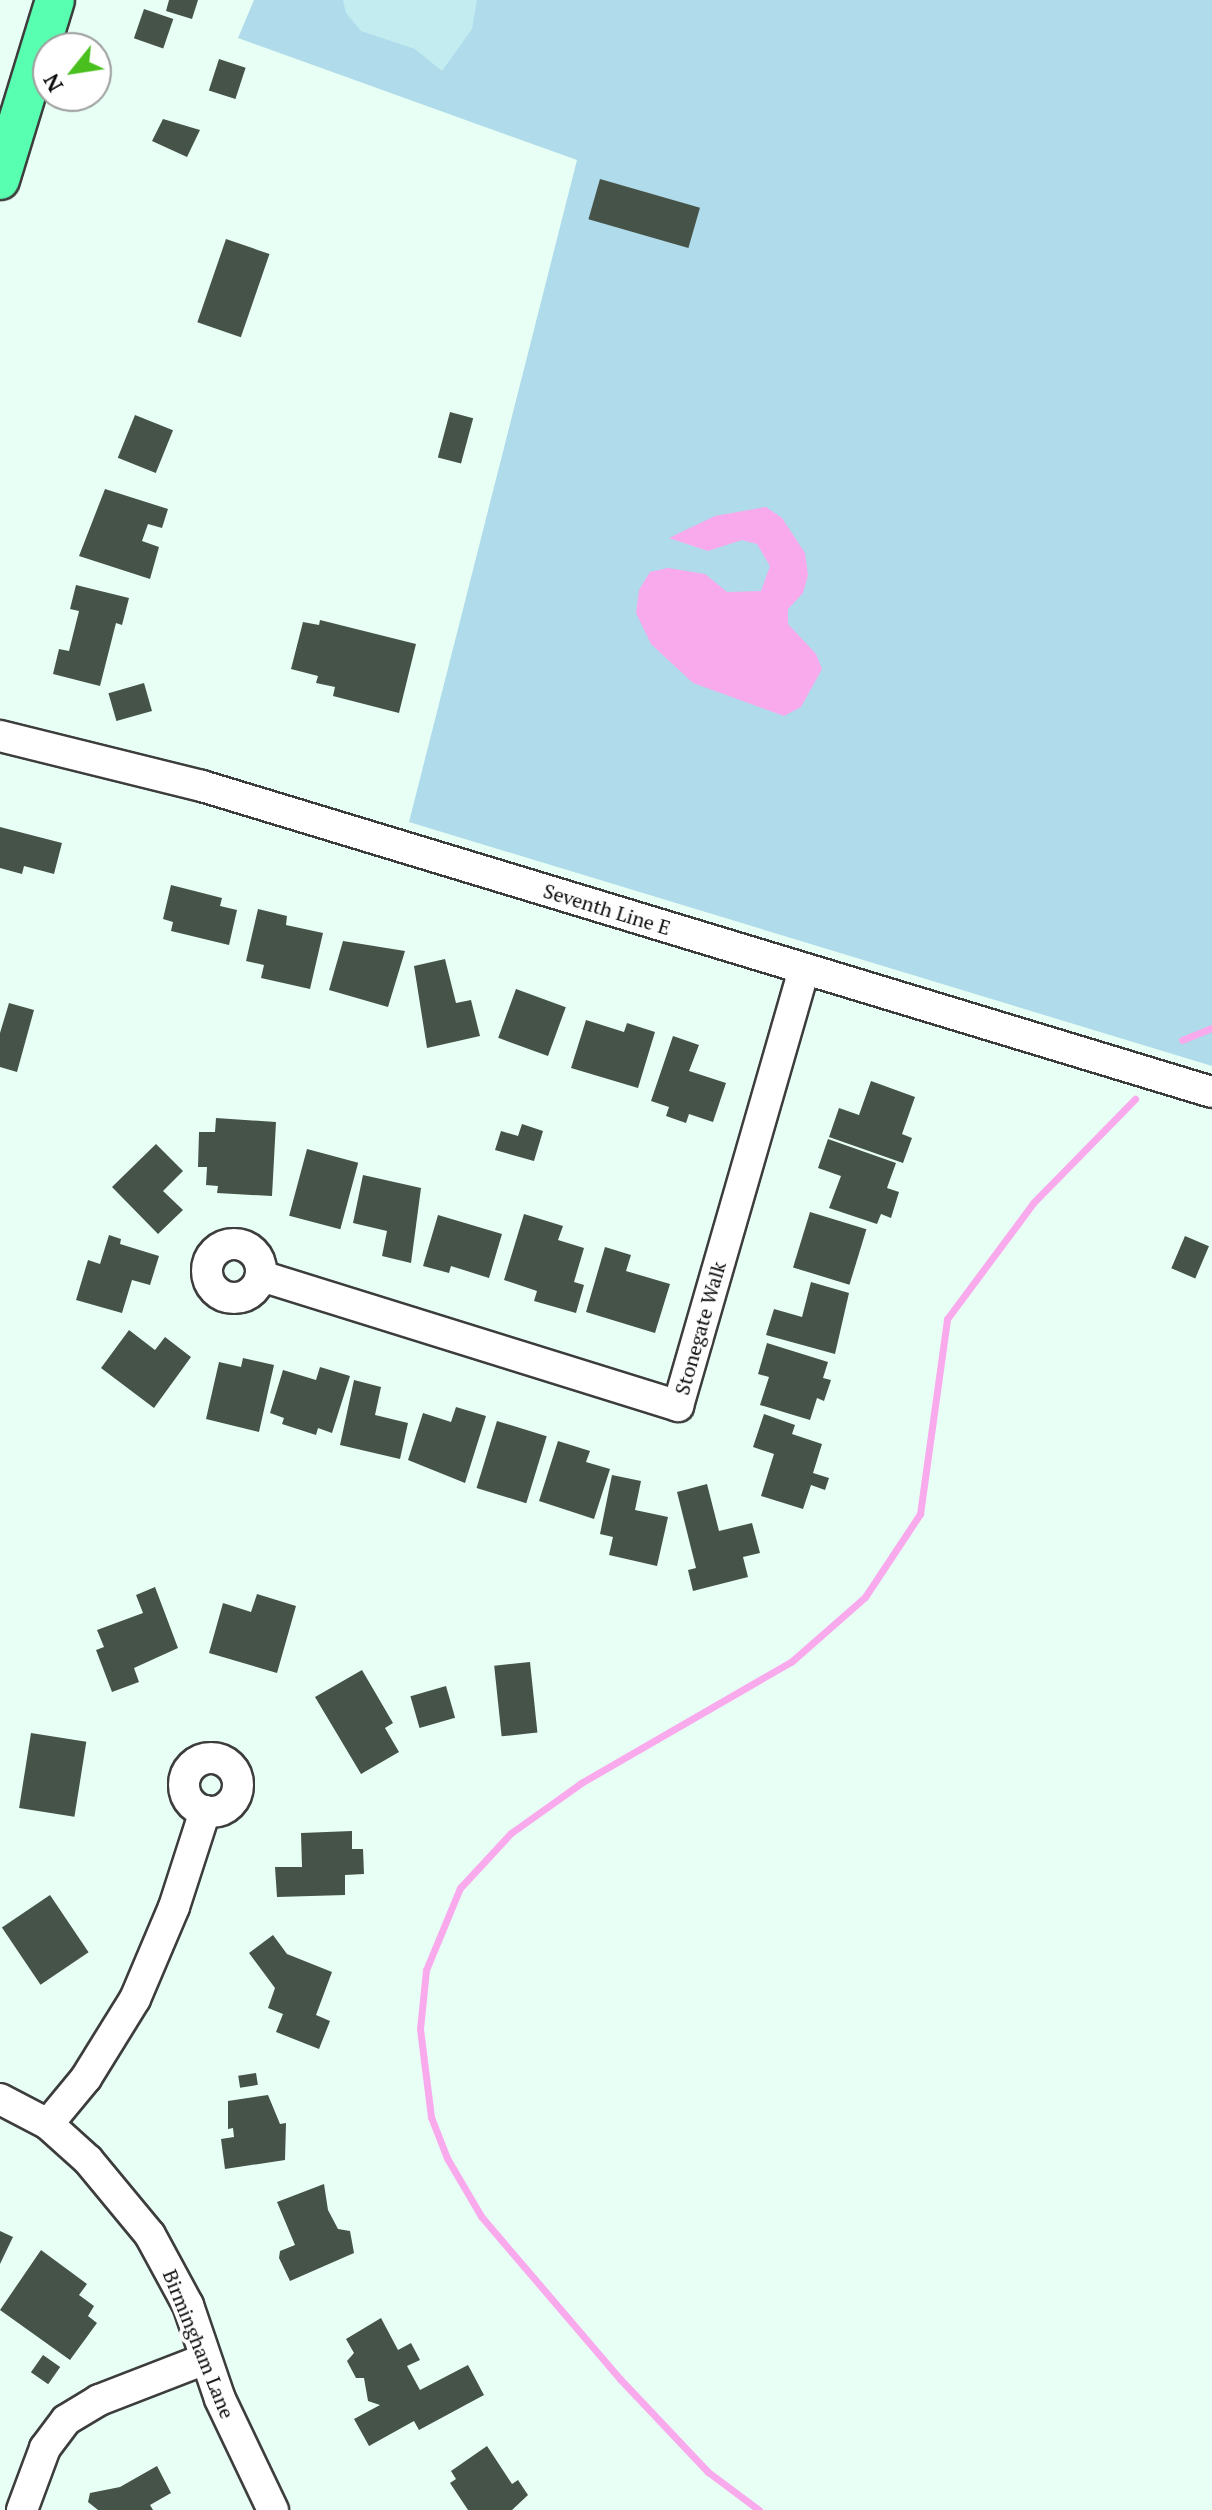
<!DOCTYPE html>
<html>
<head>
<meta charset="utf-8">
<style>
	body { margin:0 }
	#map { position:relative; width:1212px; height:2510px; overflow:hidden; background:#e8fff5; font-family:"PT Serif",serif }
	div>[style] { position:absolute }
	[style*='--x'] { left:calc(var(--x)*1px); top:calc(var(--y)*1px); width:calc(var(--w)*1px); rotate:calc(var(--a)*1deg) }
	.green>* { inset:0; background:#b0dbea }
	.pitch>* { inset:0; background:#c3ecf1 }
	.water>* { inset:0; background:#f9aaed }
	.stream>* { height:7px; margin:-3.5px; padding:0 3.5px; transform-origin:3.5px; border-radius:3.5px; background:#f9aaed }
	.building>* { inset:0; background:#465349; transform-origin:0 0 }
	.roads { filter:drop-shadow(2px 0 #3d3d3d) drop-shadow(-2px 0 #3d3d3d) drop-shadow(0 2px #3d3d3d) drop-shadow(0 -2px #3d3d3d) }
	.minor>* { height:30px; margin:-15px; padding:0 15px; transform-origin:15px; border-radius:15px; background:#fff }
	.minor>.ring { margin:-15px; padding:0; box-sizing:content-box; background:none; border:30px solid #fff; border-radius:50% }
	.major>* { height:38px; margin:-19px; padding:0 19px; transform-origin:19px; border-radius:19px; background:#58ffb1 }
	span { translate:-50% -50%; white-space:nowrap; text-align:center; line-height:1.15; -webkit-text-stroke:8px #fff; paint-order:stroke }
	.street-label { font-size:20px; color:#0a0a0a }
	.north { position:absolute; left:32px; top:32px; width:80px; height:80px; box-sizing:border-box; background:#fff; border:2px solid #9d9d9d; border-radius:50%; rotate:240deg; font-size:22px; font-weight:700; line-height:32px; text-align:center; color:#0a0a0a }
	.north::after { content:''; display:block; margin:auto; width:28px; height:36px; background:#49c01d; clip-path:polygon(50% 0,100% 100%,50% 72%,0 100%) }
</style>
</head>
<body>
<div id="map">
	<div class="green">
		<div style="clip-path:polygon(254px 0,1212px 0,1212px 1066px,409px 822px,577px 160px,238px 38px)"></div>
	</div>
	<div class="pitch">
		<div style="clip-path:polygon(343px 0,477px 0,472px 29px,442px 71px,415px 49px,361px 31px,346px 13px)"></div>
	</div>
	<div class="water">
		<div style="clip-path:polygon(766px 507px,782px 518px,805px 553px,808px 575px,803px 593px,788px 609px,788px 624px,816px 654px,822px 669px,801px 707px,784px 716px,693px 683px,651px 644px,636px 613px,639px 590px,650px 572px,668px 568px,705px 574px,727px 592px,761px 591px,770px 566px,757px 544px,742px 540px,708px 551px,669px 538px,715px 516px)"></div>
	</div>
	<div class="stream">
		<div style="--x:1182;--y:1040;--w:32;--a:-22"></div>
		<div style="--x:759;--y:2510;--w:64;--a:-143.3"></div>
		<div style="--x:708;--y:2472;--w:128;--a:-133.4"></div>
		<div style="--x:620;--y:2379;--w:214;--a:-130.5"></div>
		<div style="--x:481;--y:2216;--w:67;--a:-120.4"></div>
		<div style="--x:447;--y:2158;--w:44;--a:-111.3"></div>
		<div style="--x:431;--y:2117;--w:89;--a:-97.1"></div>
		<div style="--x:420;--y:2029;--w:59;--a:-84.2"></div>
		<div style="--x:426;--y:1970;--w:89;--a:-67.5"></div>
		<div style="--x:460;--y:1888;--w:75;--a:-47.2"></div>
		<div style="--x:511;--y:1833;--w:86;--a:-35.5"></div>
		<div style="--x:581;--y:1783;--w:242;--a:-30"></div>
		<div style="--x:791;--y:1662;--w:98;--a:-41.3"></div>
		<div style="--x:865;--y:1597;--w:100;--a:-56.5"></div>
		<div style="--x:920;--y:1514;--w:197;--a:-82.1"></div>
		<div style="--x:947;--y:1319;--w:144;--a:-53.4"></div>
		<div style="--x:1033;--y:1203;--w:146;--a:-45.6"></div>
	</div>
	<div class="building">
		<div style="clip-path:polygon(169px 0,198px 0,192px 19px,166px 11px)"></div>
		<div style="left:144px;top:9px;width:31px;height:31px;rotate:19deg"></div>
		<div style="left:219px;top:59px;width:28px;height:33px;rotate:18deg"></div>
		<div style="clip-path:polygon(163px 119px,200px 130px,187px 157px,152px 141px)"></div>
		<div style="left:600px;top:179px;width:104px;height:42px;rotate:16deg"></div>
		<div style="left:226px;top:239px;width:46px;height:88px;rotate:19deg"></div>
		<div style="left:450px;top:412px;width:24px;height:47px;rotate:15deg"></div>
		<div style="left:135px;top:415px;width:41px;height:46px;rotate:22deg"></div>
		<div style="clip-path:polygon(105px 489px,168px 509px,162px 528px,148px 524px,142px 541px,159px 547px,150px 579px,79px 556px)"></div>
		<div style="clip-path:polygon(76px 585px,129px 598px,122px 625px,116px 623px,100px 686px,53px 674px,59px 649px,69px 651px,79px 611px,70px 609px)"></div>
		<div style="clip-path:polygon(320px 620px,416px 644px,399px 713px,333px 696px,335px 687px,316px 683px,318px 676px,291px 669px,303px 622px,319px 625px)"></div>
		<div style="left:144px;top:683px;width:29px;height:37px;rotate:74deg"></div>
		<div style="clip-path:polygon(0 827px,62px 843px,54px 874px,24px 866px,22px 874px,0 868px)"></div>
		<div style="clip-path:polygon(171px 885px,222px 898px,220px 906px,237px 910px,229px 945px,171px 931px,173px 922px,163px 919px)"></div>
		<div style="clip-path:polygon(258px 909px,287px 916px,286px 925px,323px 933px,310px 989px,261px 978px,264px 965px,246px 961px)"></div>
		<div style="clip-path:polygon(343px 941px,405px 951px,388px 1007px,329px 990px)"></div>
		<div style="clip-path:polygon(445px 959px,456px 1003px,471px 1000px,480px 1036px,427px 1048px,414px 966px)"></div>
		<div style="left:516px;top:989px;width:53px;height:52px;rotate:20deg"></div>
		<div style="clip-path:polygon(9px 1003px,34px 1010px,17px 1072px,0 1067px,0 1033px)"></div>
		<div style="clip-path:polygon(586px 1020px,624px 1032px,627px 1023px,655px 1032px,638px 1088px,571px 1068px)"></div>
		<div style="clip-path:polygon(673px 1036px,699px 1045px,689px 1071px,726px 1083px,713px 1122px,689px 1114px,686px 1123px,666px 1116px,669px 1107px,651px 1101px)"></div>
		<div style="clip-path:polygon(871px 1081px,915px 1097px,902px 1134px,912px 1138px,903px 1163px,829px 1137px,839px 1108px,859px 1115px)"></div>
		<div style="clip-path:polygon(216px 1118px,276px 1122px,272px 1196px,217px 1193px,218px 1186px,206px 1185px,207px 1167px,198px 1167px,199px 1132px,215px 1132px)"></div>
		<div style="clip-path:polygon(522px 1124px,543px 1131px,534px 1161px,495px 1150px,501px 1131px,518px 1136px)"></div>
		<div style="clip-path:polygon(828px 1139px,896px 1163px,887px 1188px,899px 1192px,891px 1218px,881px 1214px,877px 1224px,829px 1208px,841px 1176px,818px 1168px)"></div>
		<div style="clip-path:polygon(156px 1144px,183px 1171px,163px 1191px,183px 1210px,158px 1234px,112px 1187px)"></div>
		<div style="left:307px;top:1149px;width:53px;height:69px;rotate:15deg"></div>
		<div style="clip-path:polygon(363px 1175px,421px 1188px,411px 1263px,382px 1256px,387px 1231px,353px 1223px)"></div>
		<div style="left:810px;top:1212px;width:59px;height:58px;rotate:17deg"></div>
		<div style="clip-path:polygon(524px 1214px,563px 1226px,558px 1240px,584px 1248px,574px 1282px,584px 1285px,576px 1313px,534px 1301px,537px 1291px,504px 1280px)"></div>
		<div style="clip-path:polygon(438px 1215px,502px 1234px,489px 1278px,451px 1266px,449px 1273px,423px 1266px)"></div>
		<div style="clip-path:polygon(109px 1235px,121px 1239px,120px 1244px,159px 1256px,150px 1285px,132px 1280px,122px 1313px,76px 1300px,88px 1260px,100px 1264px)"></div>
		<div style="left:1185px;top:1236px;width:26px;height:35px;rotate:23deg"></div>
		<div style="clip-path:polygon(605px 1247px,631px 1255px,626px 1271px,670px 1284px,655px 1333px,586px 1312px)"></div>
		<div style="clip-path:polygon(811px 1282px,849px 1293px,835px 1354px,766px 1335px,774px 1309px,802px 1317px)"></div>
		<div style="clip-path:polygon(129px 1330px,155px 1350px,165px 1337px,191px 1357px,154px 1408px,101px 1368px)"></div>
		<div style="clip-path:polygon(767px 1343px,828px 1362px,823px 1378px,831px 1380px,824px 1401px,817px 1398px,810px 1420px,760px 1405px,769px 1377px,758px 1374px)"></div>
		<div style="clip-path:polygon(243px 1358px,274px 1365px,259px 1432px,206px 1419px,219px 1362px,241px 1367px)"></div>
		<div style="clip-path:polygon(320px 1367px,350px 1376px,332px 1433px,318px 1428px,316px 1435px,282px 1424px,284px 1418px,270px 1413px,283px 1370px,316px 1380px)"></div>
		<div style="clip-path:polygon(354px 1380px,381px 1387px,375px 1415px,408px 1423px,400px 1459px,340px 1445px)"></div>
		<div style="clip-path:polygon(456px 1407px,486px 1416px,465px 1483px,408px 1460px,423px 1413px,451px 1422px)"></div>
		<div style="clip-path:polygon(764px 1414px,795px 1425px,792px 1434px,822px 1444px,813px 1473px,829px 1478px,825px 1490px,811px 1485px,803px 1509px,761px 1496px,774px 1454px,753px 1447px)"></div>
		<div style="left:497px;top:1421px;width:52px;height:70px;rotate:17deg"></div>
		<div style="clip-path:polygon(558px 1441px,590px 1451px,586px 1462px,610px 1469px,594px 1519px,539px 1501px)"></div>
		<div style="clip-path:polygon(612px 1475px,641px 1481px,635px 1510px,668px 1517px,657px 1566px,609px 1555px,613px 1537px,600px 1534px)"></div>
		<div style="clip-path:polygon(707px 1484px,719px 1531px,752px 1523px,760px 1553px,743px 1557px,748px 1577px,693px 1591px,688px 1570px,696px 1568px,677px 1492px)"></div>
		<div style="clip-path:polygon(155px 1587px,178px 1648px,134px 1668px,139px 1682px,112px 1692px,96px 1650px,104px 1647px,97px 1630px,143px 1613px,136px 1595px)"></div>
		<div style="clip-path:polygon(257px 1594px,296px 1606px,277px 1673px,209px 1653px,223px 1603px,251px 1612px)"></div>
		<div style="left:530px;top:1662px;width:71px;height:36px;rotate:84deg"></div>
		<div style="clip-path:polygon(362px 1670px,393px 1723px,385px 1728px,399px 1752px,361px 1774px,315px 1697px)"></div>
		<div style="left:446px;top:1686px;width:33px;height:37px;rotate:74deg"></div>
		<div style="left:31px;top:1733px;width:56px;height:76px;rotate:9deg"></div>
		<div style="clip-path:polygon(352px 1831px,352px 1849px,363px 1849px,364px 1874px,345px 1875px,345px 1895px,277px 1897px,275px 1867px,302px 1867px,301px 1833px)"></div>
		<div style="left:50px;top:1895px;width:69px;height:58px;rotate:56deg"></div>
		<div style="clip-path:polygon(273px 1935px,287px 1954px,332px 1972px,316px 2015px,330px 2021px,319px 2049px,276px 2032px,283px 2014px,268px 2008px,275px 1988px,249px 1953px)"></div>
		<div style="left:256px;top:2073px;width:12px;height:18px;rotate:81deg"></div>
		<div style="clip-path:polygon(268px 2095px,280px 2124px,286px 2123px,285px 2160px,225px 2169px,221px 2139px,234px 2137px,233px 2128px,228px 2129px,228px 2101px)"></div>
		<div style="clip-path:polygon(324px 2184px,328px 2210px,338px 2229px,350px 2231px,354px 2253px,290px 2281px,279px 2258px,280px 2251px,295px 2245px,277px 2202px)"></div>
		<div style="clip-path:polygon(0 2231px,13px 2237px,0 2264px)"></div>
		<div style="clip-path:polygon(41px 2250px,87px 2284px,79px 2295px,94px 2306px,88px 2316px,97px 2323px,70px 2360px,0 2310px)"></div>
		<div style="clip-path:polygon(381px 2318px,398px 2350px,411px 2343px,420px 2360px,407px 2366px,420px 2390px,468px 2365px,484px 2395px,419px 2430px,414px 2421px,369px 2446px,354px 2419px,380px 2405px,368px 2401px,364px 2378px,356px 2378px,347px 2361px,354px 2353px,346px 2339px)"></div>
		<div style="left:43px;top:2355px;width:21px;height:21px;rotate:35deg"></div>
		<div style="clip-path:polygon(487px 2446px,512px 2484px,518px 2480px,528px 2495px,512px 2510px,468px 2510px,450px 2483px,456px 2479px,451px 2471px)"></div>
		<div style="clip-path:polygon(157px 2466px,171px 2493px,150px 2505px,153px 2510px,98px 2510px,88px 2502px,90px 2493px,120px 2487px)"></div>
	</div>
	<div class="roads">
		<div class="minor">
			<div style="--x:0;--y:736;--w:208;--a:13.9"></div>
			<div style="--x:202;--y:786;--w:1055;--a:16.86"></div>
			<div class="ring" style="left:207px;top:1244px;width:24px;height:24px"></div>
			<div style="--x:261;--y:1276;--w:437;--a:17.3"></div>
			<div style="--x:678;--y:1406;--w:455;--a:-73.9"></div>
			<div class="ring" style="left:184px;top:1758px;width:24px;height:24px"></div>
			<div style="--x:0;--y:2099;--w:54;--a:27.5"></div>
			<div style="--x:48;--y:2124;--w:54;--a:42"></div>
			<div style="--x:88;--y:2160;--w:97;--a:50.4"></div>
			<div style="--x:150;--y:2235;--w:80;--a:61.5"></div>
			<div style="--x:188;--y:2305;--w:99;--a:71.2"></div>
			<div style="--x:220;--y:2399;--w:123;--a:64.5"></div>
			<div style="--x:48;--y:2124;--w:60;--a:-50.4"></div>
			<div style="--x:86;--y:2078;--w:93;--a:-58.2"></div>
			<div style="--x:135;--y:1999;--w:100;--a:-67"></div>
			<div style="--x:174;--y:1907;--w:101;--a:-72.1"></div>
			<div style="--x:22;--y:2510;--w:66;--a:-69.6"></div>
			<div style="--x:45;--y:2448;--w:35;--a:-53"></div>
			<div style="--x:66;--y:2420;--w:39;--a:-31"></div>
			<div style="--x:99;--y:2400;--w:114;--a:-21.1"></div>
		</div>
		<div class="major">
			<div style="--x:0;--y:180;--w:188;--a:-73"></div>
		</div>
	</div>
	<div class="street-label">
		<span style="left:607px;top:909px;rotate:17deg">Seventh Line E</span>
		<span style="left:700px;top:1328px;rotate:-74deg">Stonegate Walk</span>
		<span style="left:199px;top:2344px;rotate:68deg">Birmingham Lane</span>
	</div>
	<div class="north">N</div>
</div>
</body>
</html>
